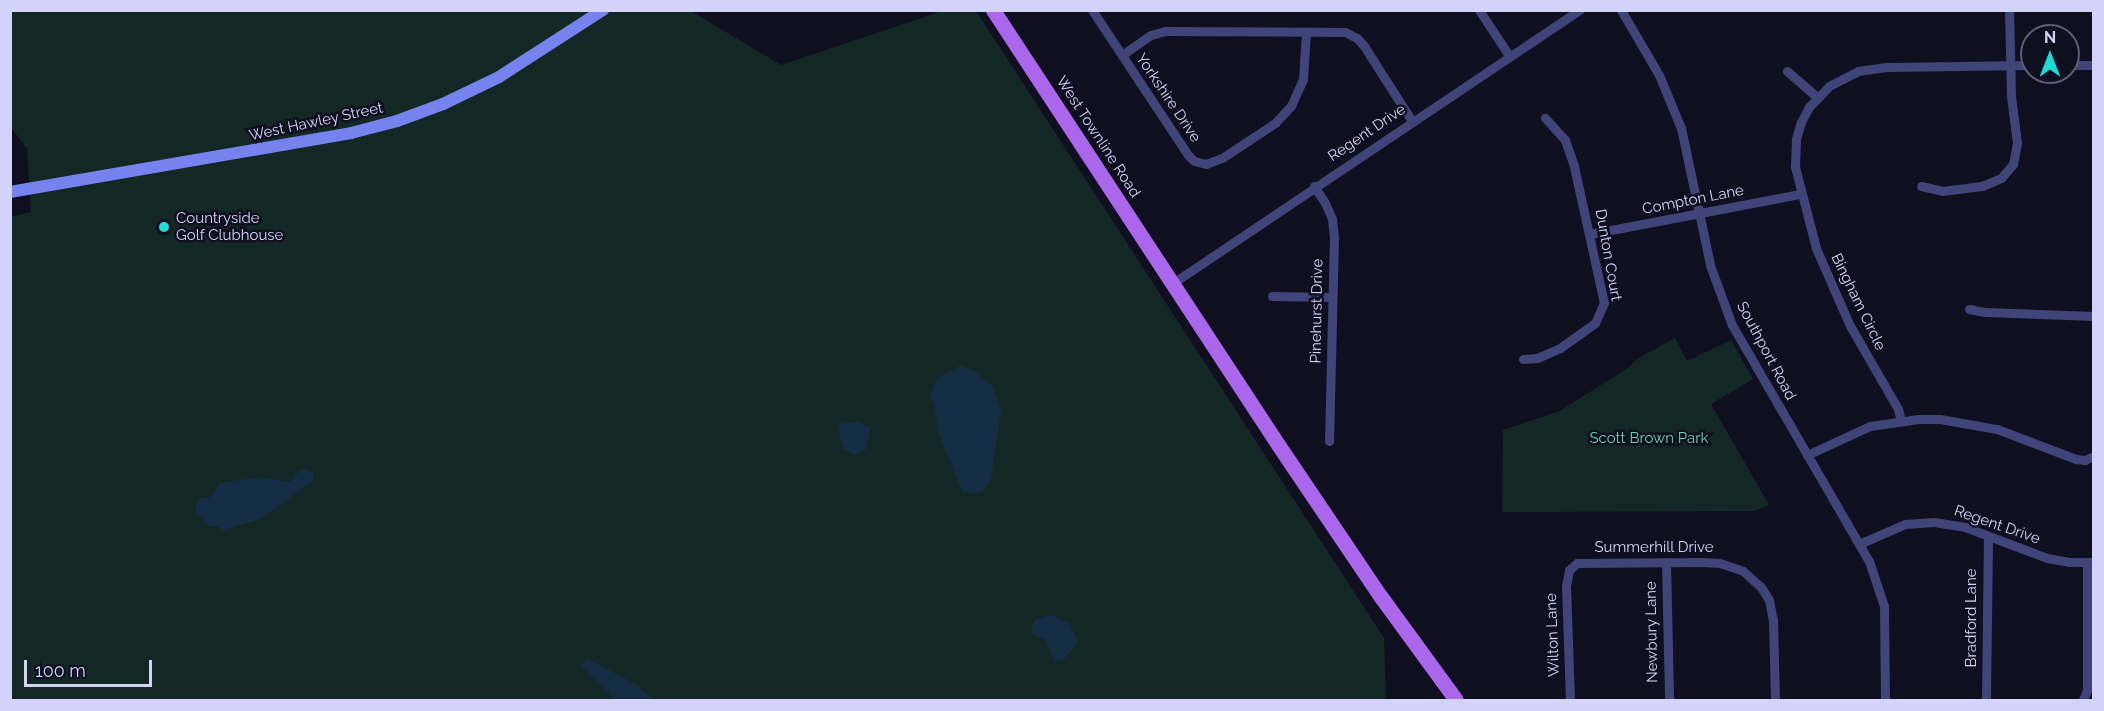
<!DOCTYPE html>
<html>
<head>
<meta charset="utf-8">
<style>
	body { margin:0 }
	#map { position:relative; width:2104px; height:711px; overflow:hidden; background:#100f1f; font-family:Raleway,sans-serif }
	div>[style] { position:absolute }
	[style*='--x'] { left:calc(var(--x)*1px); top:calc(var(--y)*1px); width:calc(var(--w)*1px); rotate:calc(var(--a)*1deg) }
	.green>* { inset:0; background:#132825 }
	.water>* { inset:0; background:#152d44 }
	.street>* { height:9px; margin:-4.5px; padding:0 4.5px; transform-origin:4.5px; border-radius:4.5px; background:#404579 }
	.secondary>* { height:12px; margin:-6px; padding:0 6px; transform-origin:6px; border-radius:6px; background:#7682ee }
	.primary>* { height:15px; margin:-7.5px; padding:0 7.5px; transform-origin:7.5px; border-radius:7.5px; background:#aa67ec }
	.dots>* { width:16px; height:16px; translate:-50% -50%; box-sizing:border-box; border:3px solid #100f1f; border-radius:50% }
	span { translate:-50% -50%; white-space:nowrap; text-align:center; line-height:1.15; -webkit-text-stroke:5px #100f1f; paint-order:stroke }
	.street-label { font-size:15px; color:#d3d3fa }
	.poi-label { font-size:15px; color:#d3d3fa }
	.left { translate:0 -50%; text-align:left }
	.park-label { font-size:15px; color:#68d0a9 }
	.frame { position:absolute; inset:0; border:12px solid #d3d3fa; pointer-events:none }
	.north { position:absolute; left:2020px; top:24px; width:60px; height:60px; box-sizing:border-box; background:#100f1f; border:2px solid #5e5d77; border-radius:50%; rotate:0deg; font-size:16px; font-weight:700; line-height:24px; text-align:center; color:#d3d3fa }
	.north::after { content:''; display:block; margin:auto; width:21px; height:27px; background:#1bddd8; clip-path:polygon(50% 0,100% 100%,50% 72%,0 100%) }
	.scale { position:absolute; left:24px; top:660px; width:128px; height:27px; box-sizing:border-box; border:3px solid #d3d3fa; border-top:0; padding-left:8px; font-size:18px; line-height:21px; white-space:nowrap; color:#d3d3fa; -webkit-text-stroke:4px #100f1f; paint-order:stroke }
</style>
</head>
<body>
<div id="map">
	<div class="green">
		<div style="clip-path:polygon(10px 11px,691px 11px,781px 65px,942px 11px,976px 11px,1384px 638px,1386px 700px,11px 700px,10px 217px,31px 212px,27px 148px,11px 128px)"></div>
		<div style="clip-path:polygon(1675px 338px,1687px 361px,1731px 340px,1753px 379px,1711px 404px,1769px 505px,1755px 511px,1502px 512px,1503px 430px,1560px 411px,1629px 367px,1637px 359px)"></div>
	</div>
	<div class="water">
		<div style="clip-path:polygon(960px 366px,975px 371px,992px 386px,1001px 409px,991px 480px,983px 491px,974px 493px,964px 492px,960px 487px,938px 430px,934px 404px,930px 397px,937px 378px)"></div>
		<div style="clip-path:polygon(859px 422px,870px 428px,869px 434px,866px 449px,855px 455px,844px 449px,837px 426px,844px 423px)"></div>
		<div style="clip-path:polygon(305px 470px,314px 474px,313px 481px,258px 520px,223px 530px,217px 526px,209px 526px,195px 512px,198px 498px,209px 498px,220px 483px,259px 477px,290px 482px,299px 471px)"></div>
		<div style="clip-path:polygon(1050px 615px,1069px 623px,1077px 640px,1077px 644px,1062px 661px,1054px 660px,1046px 640px,1034px 635px,1031px 629px,1036px 619px)"></div>
		<div style="clip-path:polygon(586px 658px,639px 686px,652px 700px,616px 700px,581px 666px)"></div>
	</div>
	<div class="street">
		<div style="--x:1092;--y:10;--w:174;--a:56.5"></div>
		<div style="--x:1188;--y:155;--w:8;--a:45"></div>
		<div style="--x:1194;--y:161;--w:12;--a:14"></div>
		<div style="--x:1206;--y:164;--w:17;--a:-21"></div>
		<div style="--x:1222;--y:158;--w:64;--a:-33.4"></div>
		<div style="--x:1275;--y:123;--w:23;--a:-47"></div>
		<div style="--x:1291;--y:106;--w:30;--a:-66"></div>
		<div style="--x:1303;--y:79;--w:46;--a:-86.3"></div>
		<div style="--x:1479;--y:10;--w:56;--a:56.6"></div>
		<div style="--x:1621;--y:10;--w:75;--a:59.7"></div>
		<div style="--x:1659;--y:75;--w:57;--a:67.5"></div>
		<div style="--x:1681;--y:128;--w:140;--a:78"></div>
		<div style="--x:1710;--y:265;--w:64;--a:69.9"></div>
		<div style="--x:1732;--y:325;--w:273;--a:59.9"></div>
		<div style="--x:1869;--y:561;--w:47;--a:71.6"></div>
		<div style="--x:1884;--y:606;--w:94;--a:89.4"></div>
		<div style="--x:1122;--y:55;--w:35;--a:-35"></div>
		<div style="--x:1151;--y:35;--w:15;--a:-16"></div>
		<div style="--x:1165;--y:31;--w:180;--a:0.3"></div>
		<div style="--x:1345;--y:32;--w:13;--a:27"></div>
		<div style="--x:1357;--y:38;--w:11;--a:49"></div>
		<div style="--x:1364;--y:46;--w:89;--a:57.4"></div>
		<div style="--x:2068;--y:65;--w:26;--a:0"></div>
		<div style="--x:1787;--y:71;--w:40;--a:41"></div>
		<div style="--x:1314;--y:186;--w:20;--a:57"></div>
		<div style="--x:1325;--y:203;--w:17;--a:66"></div>
		<div style="--x:1332;--y:219;--w:19;--a:84"></div>
		<div style="--x:1334;--y:238;--w:203;--a:91.4"></div>
		<div style="--x:1921;--y:186;--w:22;--a:13"></div>
		<div style="--x:1942;--y:191;--w:40;--a:-7.1"></div>
		<div style="--x:1982;--y:186;--w:21;--a:-23"></div>
		<div style="--x:2001;--y:178;--w:18;--a:-49"></div>
		<div style="--x:2013;--y:164;--w:21;--a:-79"></div>
		<div style="--x:2017;--y:143;--w:47;--a:-97.3"></div>
		<div style="--x:2011;--y:96;--w:86;--a:-91.3"></div>
		<div style="--x:1590;--y:234;--w:214;--a:-10.8"></div>
		<div style="--x:1173;--y:283;--w:490;--a:-33.9"></div>
		<div style="--x:1272;--y:296;--w:59;--a:1"></div>
		<div style="--x:1969;--y:309;--w:16;--a:11"></div>
		<div style="--x:1985;--y:312;--w:109;--a:2.1"></div>
		<div style="--x:1523;--y:359;--w:14;--a:-4"></div>
		<div style="--x:1537;--y:358;--w:25;--a:-23"></div>
		<div style="--x:1560;--y:348;--w:43;--a:-35.5"></div>
		<div style="--x:1595;--y:323;--w:22;--a:-66"></div>
		<div style="--x:1604;--y:303;--w:140;--a:-102.4"></div>
		<div style="--x:1574;--y:166;--w:28;--a:-109"></div>
		<div style="--x:1565;--y:140;--w:30;--a:-132"></div>
		<div style="--x:1901;--y:421;--w:12;--a:-104"></div>
		<div style="--x:1898;--y:409;--w:96;--a:-120"></div>
		<div style="--x:1850;--y:326;--w:85;--a:-113.6"></div>
		<div style="--x:1816;--y:248;--w:84;--a:-104.5"></div>
		<div style="--x:1795;--y:167;--w:28;--a:-88"></div>
		<div style="--x:1796;--y:139;--w:18;--a:-74"></div>
		<div style="--x:1801;--y:122;--w:17;--a:-62"></div>
		<div style="--x:1809;--y:107;--w:29;--a:-46"></div>
		<div style="--x:1829;--y:86;--w:33;--a:-27"></div>
		<div style="--x:1858;--y:71;--w:30;--a:-8"></div>
		<div style="--x:1888;--y:67;--w:144;--a:-0.8"></div>
		<div style="--x:1807;--y:455;--w:69;--a:-24.7"></div>
		<div style="--x:1870;--y:426;--w:49;--a:-8.3"></div>
		<div style="--x:1918;--y:419;--w:22;--a:0"></div>
		<div style="--x:1940;--y:419;--w:58;--a:10"></div>
		<div style="--x:1997;--y:429;--w:85;--a:20.8"></div>
		<div style="--x:2076;--y:459;--w:9;--a:6"></div>
		<div style="--x:2085;--y:460;--w:10;--a:-24"></div>
		<div style="--x:1859;--y:544;--w:50;--a:-23.5"></div>
		<div style="--x:1905;--y:524;--w:29;--a:-4"></div>
		<div style="--x:1934;--y:522;--w:31;--a:9"></div>
		<div style="--x:1965;--y:527;--w:88;--a:20.7"></div>
		<div style="--x:2047;--y:558;--w:22;--a:10"></div>
		<div style="--x:2069;--y:562;--w:25;--a:0"></div>
		<div style="--x:1666;--y:563;--w:137;--a:88.7"></div>
		<div style="--x:1570;--y:700;--w:114;--a:-92"></div>
		<div style="--x:1566;--y:586;--w:16;--a:-79"></div>
		<div style="--x:1569;--y:570;--w:11;--a:-41"></div>
		<div style="--x:1577;--y:563;--w:124;--a:-0.5"></div>
		<div style="--x:1701;--y:562;--w:19;--a:3"></div>
		<div style="--x:1720;--y:563;--w:24;--a:19"></div>
		<div style="--x:1743;--y:571;--w:24;--a:42"></div>
		<div style="--x:1761;--y:587;--w:15;--a:58"></div>
		<div style="--x:1769;--y:600;--w:20;--a:79"></div>
		<div style="--x:1773;--y:620;--w:80;--a:88.6"></div>
		<div style="--x:1986;--y:700;--w:164;--a:-89.3"></div>
		<div style="--x:2083;--y:700;--w:11;--a:-68"></div>
		<div style="--x:2087;--y:690;--w:127;--a:-90"></div>
	</div>
	<div class="secondary">
		<div style="--x:10;--y:192;--w:346;--a:-9.8"></div>
		<div style="--x:351;--y:133;--w:48;--a:-14.6"></div>
		<div style="--x:397;--y:121;--w:49;--a:-20.3"></div>
		<div style="--x:443;--y:104;--w:62;--a:-25.7"></div>
		<div style="--x:499;--y:77;--w:124;--a:-32.8"></div>
	</div>
	<div class="primary">
		<div style="--x:993;--y:10;--w:521;--a:56.74"></div>
		<div style="--x:1279;--y:446;--w:182;--a:56"></div>
		<div style="--x:1381;--y:597;--w:127;--a:53.9"></div>
	</div>
	<div class="dots">
		<div style="left:164px;top:227px;background:#1bddd8"></div>
	</div>
	<div class="street-label">
		<span style="left:1168px;top:98px;rotate:56deg">Yorkshire Drive</span>
		<span style="left:316px;top:122px;rotate:-12deg">West Hawley Street</span>
		<span style="left:1367px;top:133px;rotate:-34deg">Regent Drive</span>
		<span style="left:1098px;top:137px;rotate:57deg">West Townline Road</span>
		<span style="left:1693px;top:200px;rotate:-11deg">Compton Lane</span>
		<span style="left:1608px;top:255px;rotate:80deg">Dunton Court</span>
		<span style="left:1858px;top:302px;rotate:64deg">Bingham Circle</span>
		<span style="left:1317px;top:311px;rotate:-89deg">Pinehurst Drive</span>
		<span style="left:1766px;top:351px;rotate:62deg">Southport Road</span>
		<span style="left:1997px;top:525px;rotate:19deg">Regent Drive</span>
		<span style="left:1654px;top:548px">Summerhill Drive</span>
		<span style="left:1972px;top:618px;rotate:-90deg">Bradford Lane</span>
		<span style="left:1652px;top:632px;rotate:-91deg">Newbury Lane</span>
		<span style="left:1553px;top:635px;rotate:-92deg">Wilton Lane</span>
	</div>
	<div class="poi-label">
		<span class="left" style="left:176px;top:227px">Countryside<br>Golf Clubhouse</span>
	</div>
	<div class="park-label">
		<span style="left:1649px;top:439px">Scott Brown Park</span>
	</div>
	<div class="frame"></div>
	<div class="north">N</div>
	<div class="scale">100 m</div>
</div>
</body>
</html>
